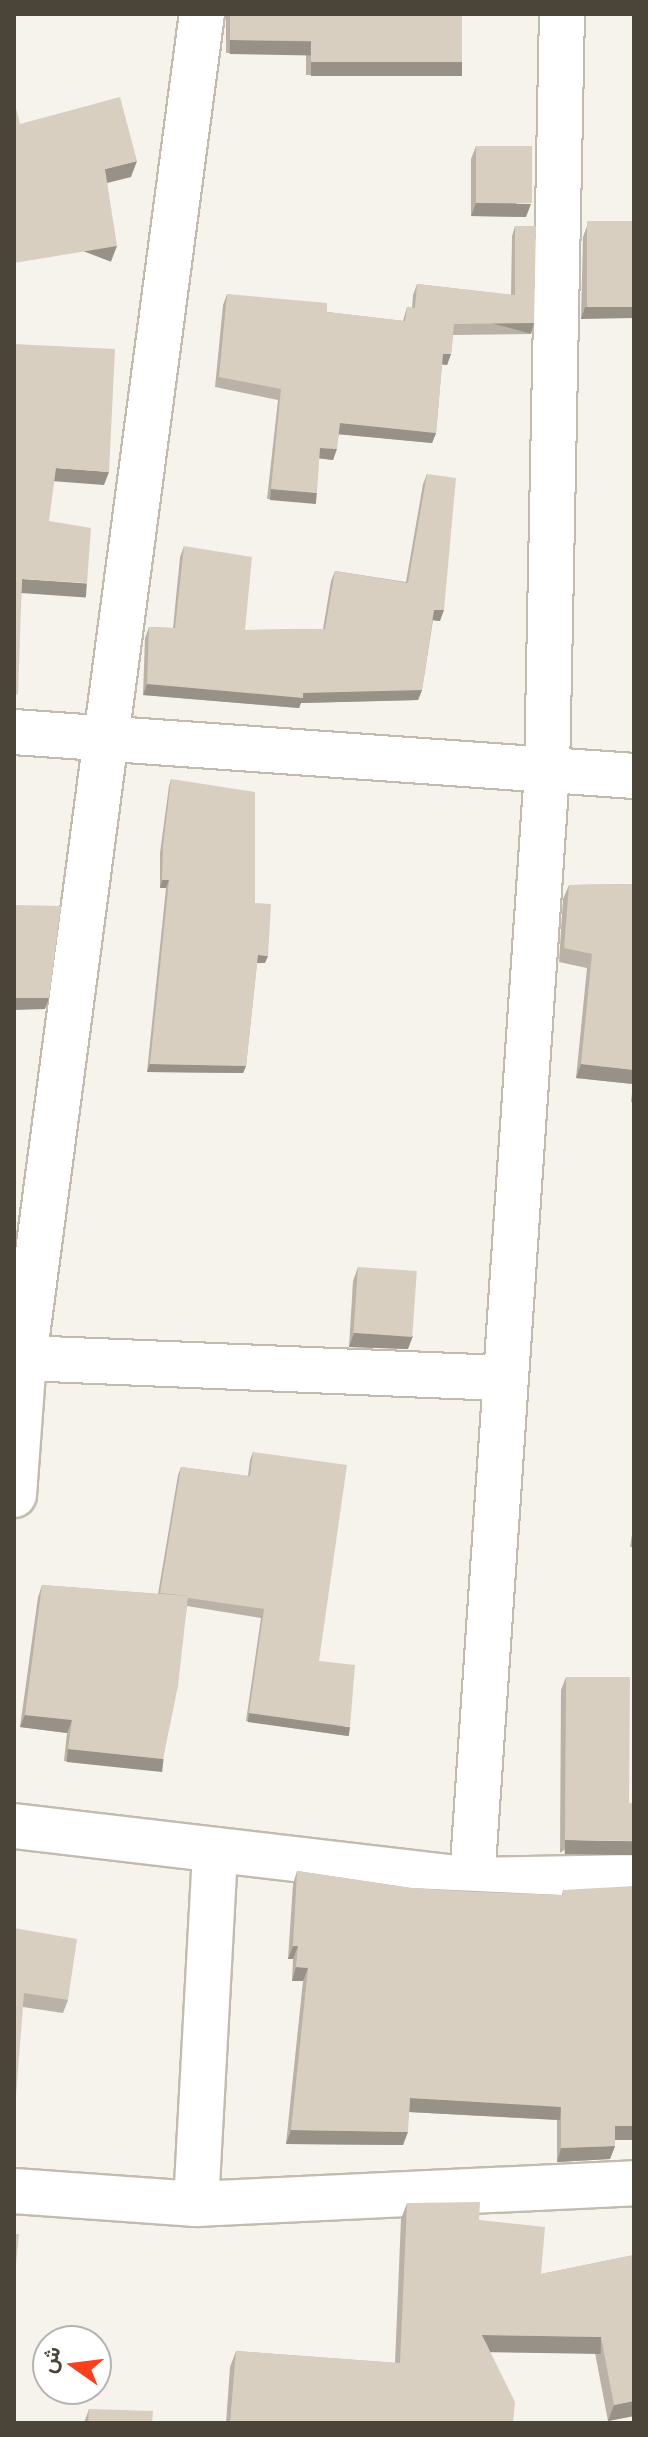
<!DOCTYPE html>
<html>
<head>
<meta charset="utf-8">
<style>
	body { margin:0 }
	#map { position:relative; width:648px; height:2437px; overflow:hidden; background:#f6f3ec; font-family:"Nunito Sans",Vazirmatn,sans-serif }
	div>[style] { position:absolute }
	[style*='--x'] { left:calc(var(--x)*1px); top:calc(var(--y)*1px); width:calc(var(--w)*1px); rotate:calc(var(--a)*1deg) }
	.roads { filter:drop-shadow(2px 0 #c2bbae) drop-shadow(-2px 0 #c2bbae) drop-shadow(0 2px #c2bbae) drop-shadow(0 -2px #c2bbae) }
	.minor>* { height:44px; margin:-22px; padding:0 22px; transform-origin:22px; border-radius:22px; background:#fff }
	.wall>* { inset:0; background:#bab2a6 }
	.shaded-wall>* { inset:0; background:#979187; transform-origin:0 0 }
	.building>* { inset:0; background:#d8cfc1; transform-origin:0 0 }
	span { translate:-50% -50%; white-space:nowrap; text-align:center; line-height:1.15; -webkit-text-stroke:6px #fff; paint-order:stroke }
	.frame { position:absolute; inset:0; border:16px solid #4b4439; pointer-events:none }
	.north { position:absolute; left:32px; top:2325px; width:80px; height:80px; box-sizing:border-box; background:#fff; border:2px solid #b7b4b0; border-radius:50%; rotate:284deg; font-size:22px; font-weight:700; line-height:32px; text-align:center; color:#4b4439 }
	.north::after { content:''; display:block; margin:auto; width:28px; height:36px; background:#fc3f1d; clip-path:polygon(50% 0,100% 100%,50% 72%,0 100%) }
</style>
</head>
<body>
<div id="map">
	<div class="roads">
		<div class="minor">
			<div style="--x:14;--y:732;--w:622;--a:4.06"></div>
			<div style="--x:14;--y:1357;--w:10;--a:6"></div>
			<div style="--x:24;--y:1358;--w:1356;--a:-82.46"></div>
			<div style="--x:14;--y:1495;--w:137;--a:-85.8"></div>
			<div style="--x:24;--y:1358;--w:479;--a:2.4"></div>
			<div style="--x:14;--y:1826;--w:461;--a:6.7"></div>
			<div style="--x:472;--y:1880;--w:162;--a:-1.1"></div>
			<div style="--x:472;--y:1880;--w:1111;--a:-86.13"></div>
			<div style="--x:547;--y:772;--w:758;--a:-88.87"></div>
			<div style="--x:14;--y:2191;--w:182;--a:4.1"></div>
			<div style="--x:196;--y:2204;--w:439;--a:-2.7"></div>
			<div style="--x:196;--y:2204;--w:353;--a:-86.9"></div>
		</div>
	</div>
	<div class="wall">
		<div style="clip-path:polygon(226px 14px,462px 14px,462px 62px,457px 75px,306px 75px,306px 54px,226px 53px)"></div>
		<div style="clip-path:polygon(476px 146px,526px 217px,471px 216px,471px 159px)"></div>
		<div style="clip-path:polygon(634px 221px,581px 319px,583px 237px,587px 226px)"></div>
		<div style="clip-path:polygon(515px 226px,531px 334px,453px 335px,451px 354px,447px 365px,442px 364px,436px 433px,432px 443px,339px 434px,333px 460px,319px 458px,313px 503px,267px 499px,278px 400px,215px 387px,223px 305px,227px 294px,327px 312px,403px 321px,407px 307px,412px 308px,413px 295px,417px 284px,511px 295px,512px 236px)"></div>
		<div style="clip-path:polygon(427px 474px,440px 621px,433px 620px,422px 690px,418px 700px,301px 703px,299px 708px,143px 695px,145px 638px,149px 627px,173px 628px,180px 557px,184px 546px,245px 630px,323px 629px,331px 581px,335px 571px,406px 582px,423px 484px)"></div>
		<div style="clip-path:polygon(171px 779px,255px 903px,265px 963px,257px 963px,246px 1066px,243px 1073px,147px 1072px,166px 888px,160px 888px,160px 853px,169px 786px)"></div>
		<div style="clip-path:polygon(634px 884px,634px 1102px,631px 1102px,633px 1084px,576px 1078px,587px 968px,559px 962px,563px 899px,569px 885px)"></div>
		<div style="clip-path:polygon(358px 1267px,408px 1349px,349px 1347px,353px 1281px)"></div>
		<div style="clip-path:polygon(253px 1452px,319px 1661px,347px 1736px,246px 1721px,261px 1618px,187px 1606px,163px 1759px,158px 1771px,64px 1761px,67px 1733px,20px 1727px,38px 1597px,42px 1585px,158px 1594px,178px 1475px,181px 1467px,248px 1476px,250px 1460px)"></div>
		<div style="clip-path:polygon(634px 1522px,634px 1547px,630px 1547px)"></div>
		<div style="clip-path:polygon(566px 1677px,629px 1803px,560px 1853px,561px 1690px)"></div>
		<div style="clip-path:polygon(297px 1871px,411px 1888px,562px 1895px,563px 1890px,615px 2140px,615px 2146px,610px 2159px,557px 2162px,557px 2120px,409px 2112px,403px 2145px,286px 2144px,303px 1981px,292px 1981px,293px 1959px,288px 1959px,293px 1884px)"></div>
		<div style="clip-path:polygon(14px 1928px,68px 2000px,63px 2013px,23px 2007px)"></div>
		<div style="clip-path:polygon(407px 2203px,479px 2220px,541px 2274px,634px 2255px,634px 2416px,608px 2421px,595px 2353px,490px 2352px,513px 2423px,226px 2423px,230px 2367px,236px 2351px,395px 2363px,401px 2219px)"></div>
		<div style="clip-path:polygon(89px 2409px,152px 2423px,84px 2423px)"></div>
	</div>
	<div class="shaded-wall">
		<div style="left:230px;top:40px;width:81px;height:14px;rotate:1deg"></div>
		<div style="left:311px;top:62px;width:151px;height:14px"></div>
		<div style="clip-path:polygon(137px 161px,131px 177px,99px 185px,105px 169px)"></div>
		<div style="clip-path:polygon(476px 203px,531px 204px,526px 217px,471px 216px)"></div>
		<div style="left:117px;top:246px;width:17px;height:104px;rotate:111deg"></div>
		<div style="clip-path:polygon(585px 307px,634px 307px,634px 318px,581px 319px)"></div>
		<div style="left:534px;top:323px;width:11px;height:80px;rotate:105deg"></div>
		<div style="clip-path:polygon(443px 354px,451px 354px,447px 365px,439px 364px)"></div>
		<div style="clip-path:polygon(340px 423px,436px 433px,432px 443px,336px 434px)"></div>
		<div style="clip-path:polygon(320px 448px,337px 449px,333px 460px,316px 458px)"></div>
		<div style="clip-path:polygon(56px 468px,109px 472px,104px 485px,51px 481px)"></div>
		<div style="left:271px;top:489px;width:46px;height:11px;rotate:5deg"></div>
		<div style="left:22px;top:579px;width:65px;height:14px;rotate:4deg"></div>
		<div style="clip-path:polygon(434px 610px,444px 610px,440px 621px,431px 620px)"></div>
		<div style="clip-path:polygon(147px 684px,422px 690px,418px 700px,301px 703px,299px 708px,143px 695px)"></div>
		<div style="clip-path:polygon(162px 880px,169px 880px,166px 888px,160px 888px)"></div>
		<div style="clip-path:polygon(258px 955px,268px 956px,265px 963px,255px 963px)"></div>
		<div style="clip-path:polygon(14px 998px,49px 998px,45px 1009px,14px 1010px)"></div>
		<div style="clip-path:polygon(150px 1064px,246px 1066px,243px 1073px,147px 1072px)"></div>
		<div style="clip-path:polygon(581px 1064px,634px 1070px,634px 1081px,633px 1084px,576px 1078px)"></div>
		<div style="clip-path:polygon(354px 1333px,413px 1336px,408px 1349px,349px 1347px)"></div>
		<div style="left:249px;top:1713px;width:102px;height:9px;rotate:8deg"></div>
		<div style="clip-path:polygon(25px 1715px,72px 1720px,67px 1733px,20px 1727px)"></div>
		<div style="left:68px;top:1749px;width:96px;height:13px;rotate:6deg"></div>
		<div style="left:565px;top:1840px;width:69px;height:14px;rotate:1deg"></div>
		<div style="clip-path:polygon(293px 1946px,298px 1946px,293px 1959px,288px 1959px)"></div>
		<div style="clip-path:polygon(296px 1967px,308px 1968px,303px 1981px,292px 1981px)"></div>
		<div style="left:410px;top:2098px;width:151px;height:14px;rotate:3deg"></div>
		<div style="clip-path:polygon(615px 2126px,634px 2126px,634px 2140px,610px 2140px)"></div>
		<div style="clip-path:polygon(291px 2130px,408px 2132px,403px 2145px,286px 2144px)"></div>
		<div style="clip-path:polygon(615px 2146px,610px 2159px,557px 2162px,561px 2148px)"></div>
		<div style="left:482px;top:2335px;width:119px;height:17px;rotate:1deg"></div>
		<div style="clip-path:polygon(634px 2401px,634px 2416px,608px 2421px,614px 2405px)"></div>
	</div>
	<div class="building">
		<div style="clip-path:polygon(230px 14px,462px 14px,462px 62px,311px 62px,311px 41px,230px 40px)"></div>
		<div style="clip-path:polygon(120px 97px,137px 161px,105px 169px,117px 246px,14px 263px,14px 100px,20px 124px)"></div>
		<div style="left:476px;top:146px;width:56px;height:57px"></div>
		<div style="left:634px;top:221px;width:86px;height:47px;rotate:90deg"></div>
		<div style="clip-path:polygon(515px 226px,536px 226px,534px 323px,454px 324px,451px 354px,443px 354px,436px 433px,340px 423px,337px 449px,320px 448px,317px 493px,271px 489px,281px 389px,219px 377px,227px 294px,327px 303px,327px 312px,405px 321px,407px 307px,415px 308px,417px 284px,515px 295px)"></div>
		<div style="clip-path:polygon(14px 344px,115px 349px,109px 472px,56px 468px,49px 521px,91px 528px,87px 583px,22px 579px,18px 694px,14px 696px)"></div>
		<div style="clip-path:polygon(427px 474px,456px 478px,444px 610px,434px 610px,422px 690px,303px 693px,303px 698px,147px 684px,149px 627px,175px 628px,184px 546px,252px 557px,245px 630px,325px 629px,335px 571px,408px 583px)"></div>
		<div style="clip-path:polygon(171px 779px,255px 792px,255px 903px,271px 904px,268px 956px,258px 955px,246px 1066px,150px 1064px,169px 880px,162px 880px,163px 846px)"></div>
		<div style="clip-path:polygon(634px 884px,634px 1070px,581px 1064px,592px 954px,564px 948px,569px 885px)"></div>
		<div style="clip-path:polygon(14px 905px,61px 906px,49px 998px,14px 998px)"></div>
		<div style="left:358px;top:1267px;width:59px;height:66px;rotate:4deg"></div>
		<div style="clip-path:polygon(253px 1452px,347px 1465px,319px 1661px,355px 1665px,350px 1727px,249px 1713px,264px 1609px,188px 1598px,188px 1596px,160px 1593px,181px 1467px,250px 1476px)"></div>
		<div style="clip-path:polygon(42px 1585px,188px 1596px,178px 1686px,163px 1759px,68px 1749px,72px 1720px,25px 1715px)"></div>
		<div style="clip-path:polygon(566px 1677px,630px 1677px,629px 1803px,634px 1803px,634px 1841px,565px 1840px)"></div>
		<div style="clip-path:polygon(297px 1871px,411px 1888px,477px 1892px,563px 1895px,563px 1890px,634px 1886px,634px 2126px,615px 2126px,615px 2146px,561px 2148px,561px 2107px,410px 2098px,408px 2132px,291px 2130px,308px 1968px,296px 1967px,298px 1946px,293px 1946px)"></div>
		<div style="clip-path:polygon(14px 1928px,77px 1939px,68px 2000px,24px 1993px,14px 2122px)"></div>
		<div style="clip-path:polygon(480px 2202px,479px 2220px,545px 2227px,541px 2274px,634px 2255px,634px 2401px,614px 2405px,601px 2337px,482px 2335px,515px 2402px,513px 2423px,230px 2423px,236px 2351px,400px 2363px,407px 2203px)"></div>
		<div style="clip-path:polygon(14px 2234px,19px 2234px,14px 2284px)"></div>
		<div style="clip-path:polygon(89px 2409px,153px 2411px,152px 2423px,88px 2423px)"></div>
	</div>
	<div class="frame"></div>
	<div class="north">ش</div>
</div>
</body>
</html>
